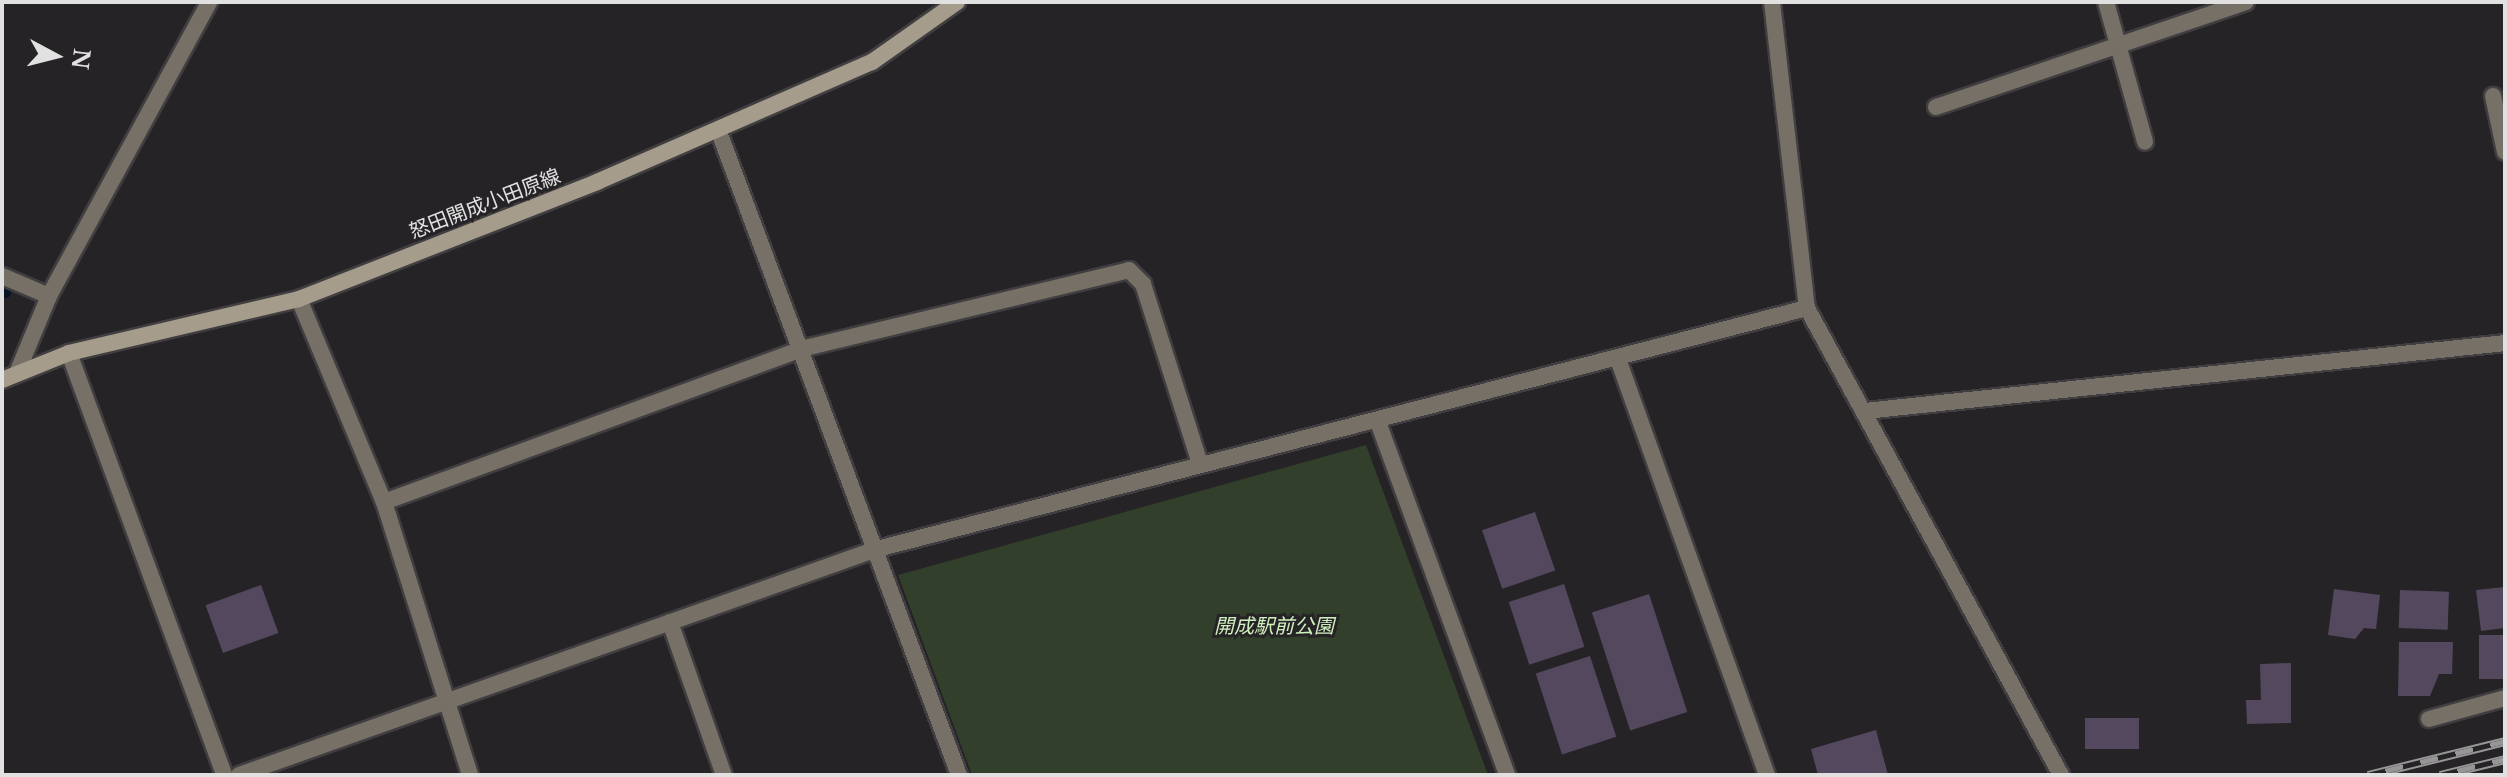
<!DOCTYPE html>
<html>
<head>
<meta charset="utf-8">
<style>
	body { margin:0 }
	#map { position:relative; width:2507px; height:777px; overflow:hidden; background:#262326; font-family:"Libre Baskerville","Noto Sans JP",serif }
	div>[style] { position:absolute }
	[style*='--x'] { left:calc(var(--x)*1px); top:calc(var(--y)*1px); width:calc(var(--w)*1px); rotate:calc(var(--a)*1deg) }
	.green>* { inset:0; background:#323f2b }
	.stream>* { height:11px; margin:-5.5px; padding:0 5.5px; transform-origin:5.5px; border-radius:5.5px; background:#071426 }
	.building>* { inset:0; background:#54485f; transform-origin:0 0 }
	.roads { filter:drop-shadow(2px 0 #403e40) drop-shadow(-2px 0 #403e40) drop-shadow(0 2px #403e40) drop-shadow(0 -2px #403e40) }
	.street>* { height:16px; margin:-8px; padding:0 8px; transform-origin:8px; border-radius:8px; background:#777066 }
	.secondary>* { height:16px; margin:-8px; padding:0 8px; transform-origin:8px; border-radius:8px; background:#a69c8b }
	.rail>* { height:9px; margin-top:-4.5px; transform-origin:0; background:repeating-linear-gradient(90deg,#262326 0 18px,#979697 0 36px); box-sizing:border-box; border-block:2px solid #979697 }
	span { translate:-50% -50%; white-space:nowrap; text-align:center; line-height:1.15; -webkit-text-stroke:6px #262326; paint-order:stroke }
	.street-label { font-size:20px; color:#e2e1e2 }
	.park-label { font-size:20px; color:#cfeebe; font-style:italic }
	.frame { position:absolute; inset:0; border:4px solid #e2e1e2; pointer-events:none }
	.north { position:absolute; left:16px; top:16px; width:80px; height:80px; -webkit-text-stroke:6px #262326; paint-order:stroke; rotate:97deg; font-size:22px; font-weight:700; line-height:32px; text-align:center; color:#e2e1e2 }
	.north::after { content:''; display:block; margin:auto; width:28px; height:36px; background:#e2e1e2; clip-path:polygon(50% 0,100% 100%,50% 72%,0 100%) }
</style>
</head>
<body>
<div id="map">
	<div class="green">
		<div style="clip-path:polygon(1366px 445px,1488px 775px,972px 775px,898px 575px)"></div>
	</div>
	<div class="stream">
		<div style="--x:2;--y:291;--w:3;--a:18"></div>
	</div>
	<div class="building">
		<div style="left:1535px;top:512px;width:62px;height:56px;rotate:71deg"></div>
		<div style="left:1564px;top:584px;width:66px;height:58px;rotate:72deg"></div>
		<div style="left:261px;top:585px;width:51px;height:59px;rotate:70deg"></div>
		<div style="clip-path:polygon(2505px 587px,2505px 628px,2481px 631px,2476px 590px)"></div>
		<div style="clip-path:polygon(2334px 589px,2380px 595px,2376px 629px,2364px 628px,2355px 639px,2328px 635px)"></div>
		<div style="left:2400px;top:590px;width:49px;height:38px;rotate:2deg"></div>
		<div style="left:1649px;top:594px;width:124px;height:60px;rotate:72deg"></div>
		<div style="left:2505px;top:635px;width:44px;height:26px;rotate:90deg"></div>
		<div style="clip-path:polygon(2399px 642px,2453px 642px,2452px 674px,2439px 674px,2430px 696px,2398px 696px)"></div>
		<div style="left:1590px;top:656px;width:85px;height:57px;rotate:72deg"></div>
		<div style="clip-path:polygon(2291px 663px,2291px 723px,2247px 724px,2246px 700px,2261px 700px,2260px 664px)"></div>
		<div style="left:2085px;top:718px;width:54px;height:31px"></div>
		<div style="clip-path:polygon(1876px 730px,1888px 775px,1818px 775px,1811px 749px)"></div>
	</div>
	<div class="roads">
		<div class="street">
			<div style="--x:1772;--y:2;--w:308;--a:83.5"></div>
			<div style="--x:1807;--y:308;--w:532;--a:61.46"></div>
			<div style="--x:2106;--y:2;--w:145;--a:74.4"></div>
			<div style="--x:2493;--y:96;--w:57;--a:77.9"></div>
			<div style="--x:1936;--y:107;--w:327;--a:-18.7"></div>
			<div style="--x:719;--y:132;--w:686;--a:69.53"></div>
			<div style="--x:2;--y:276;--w:51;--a:23.1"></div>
			<div style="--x:299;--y:299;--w:220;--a:67.3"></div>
			<div style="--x:384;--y:502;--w:286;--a:72.5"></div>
			<div style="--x:69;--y:353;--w:450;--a:69.8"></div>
			<div style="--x:1618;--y:359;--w:442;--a:70.3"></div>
			<div style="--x:17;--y:373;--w:83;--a:-67.4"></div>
			<div style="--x:49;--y:296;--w:335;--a:-61.4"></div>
			<div style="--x:1865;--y:411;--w:644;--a:-6.06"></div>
			<div style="--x:1378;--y:422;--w:376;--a:69.9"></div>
			<div style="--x:384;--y:502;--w:448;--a:-20.1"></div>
			<div style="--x:805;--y:348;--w:333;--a:-13.5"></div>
			<div style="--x:1129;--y:270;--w:20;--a:45"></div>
			<div style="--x:1143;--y:284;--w:186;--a:72.4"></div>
			<div style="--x:670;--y:622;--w:162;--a:70.6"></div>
			<div style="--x:2429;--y:719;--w:79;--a:-15.4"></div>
			<div style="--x:239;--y:775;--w:677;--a:-19.51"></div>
			<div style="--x:877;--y:549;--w:961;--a:-14.53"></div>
		</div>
		<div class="secondary">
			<div style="--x:2;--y:380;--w:72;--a:-21.9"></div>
			<div style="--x:69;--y:353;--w:236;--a:-13.2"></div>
			<div style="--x:299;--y:299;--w:320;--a:-21.4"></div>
			<div style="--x:597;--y:182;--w:300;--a:-23.6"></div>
			<div style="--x:872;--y:62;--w:104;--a:-35.2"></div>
		</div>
	</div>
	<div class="rail">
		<div style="--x:2368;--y:775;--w:141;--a:-13.9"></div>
		<div style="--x:2440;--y:775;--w:67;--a:-13.8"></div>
	</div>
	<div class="street-label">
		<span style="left:485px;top:204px;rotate:-21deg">怒田開成小田原線</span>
	</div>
	<div class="park-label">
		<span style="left:1274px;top:626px">開成駅前公園</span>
	</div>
	<div class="frame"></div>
	<div class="north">N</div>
</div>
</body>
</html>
